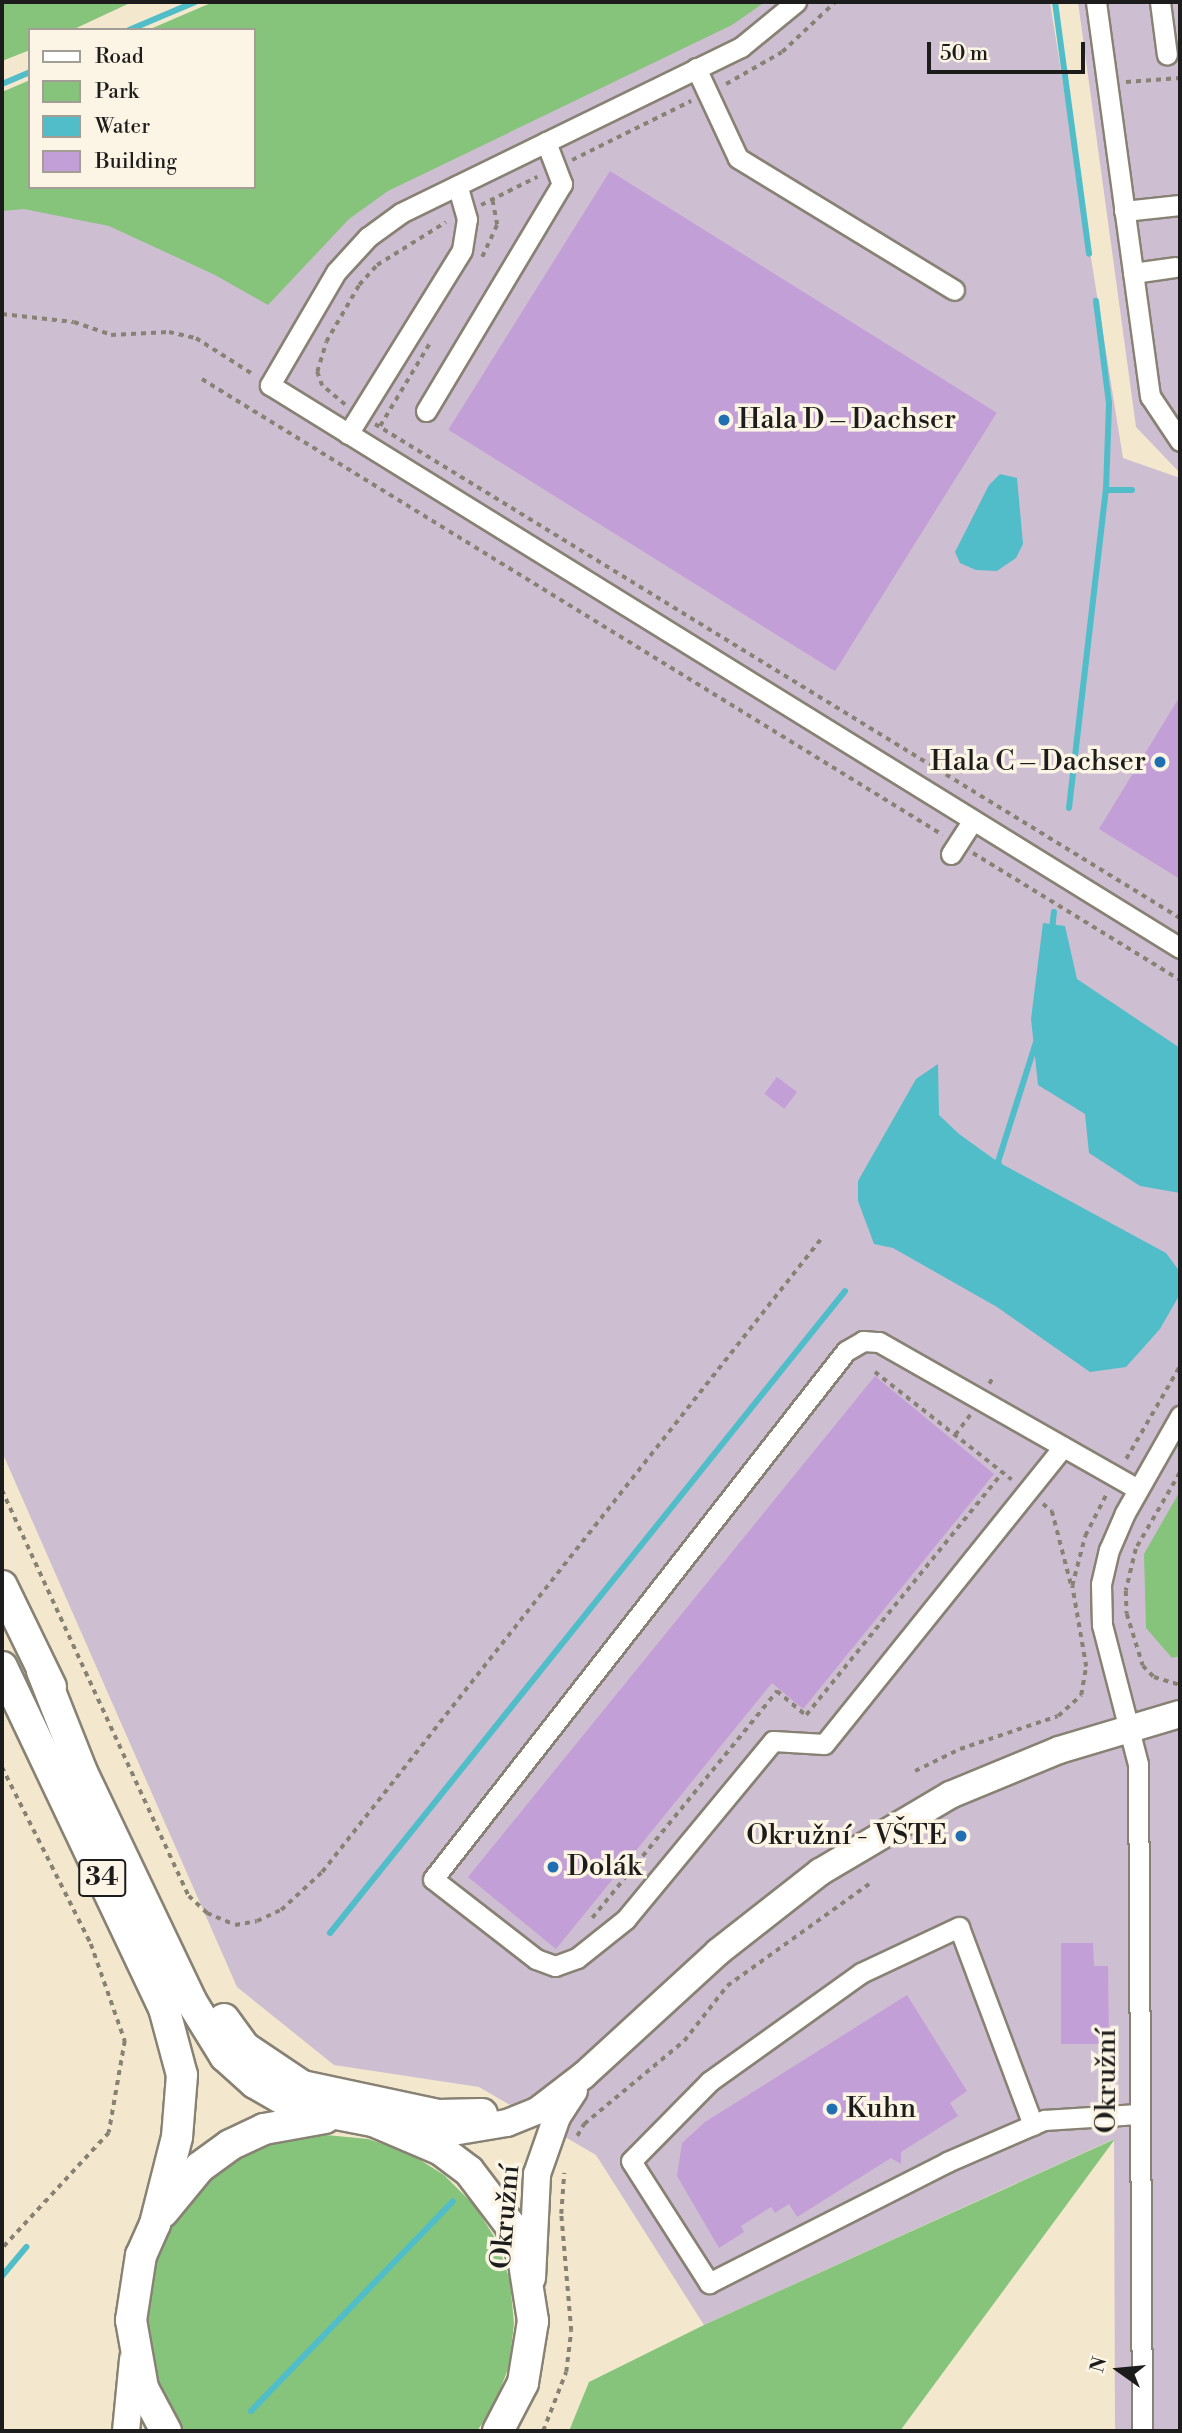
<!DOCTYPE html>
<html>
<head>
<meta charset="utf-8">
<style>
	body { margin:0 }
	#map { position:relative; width:1182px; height:2433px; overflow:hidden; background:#f3e8cd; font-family:"Libre Bodoni",serif }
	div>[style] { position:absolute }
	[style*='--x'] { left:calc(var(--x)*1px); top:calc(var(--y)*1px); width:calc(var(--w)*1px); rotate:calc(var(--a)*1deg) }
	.industrial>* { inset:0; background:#cebed2 }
	.green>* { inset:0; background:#86c47b }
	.water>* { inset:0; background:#50bdc9 }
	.stream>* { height:6px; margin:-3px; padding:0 3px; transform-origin:3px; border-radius:3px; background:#50bdc9 }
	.building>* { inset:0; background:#c39fd7; transform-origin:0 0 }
	.path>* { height:3.5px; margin-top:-1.75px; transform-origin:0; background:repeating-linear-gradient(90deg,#888274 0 5px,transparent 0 10px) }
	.roads { filter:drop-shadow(2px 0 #888274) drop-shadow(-2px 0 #888274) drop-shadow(0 2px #888274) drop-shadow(0 -2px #888274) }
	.minor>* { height:19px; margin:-9.5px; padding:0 9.5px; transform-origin:9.5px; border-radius:9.5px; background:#fff }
	.major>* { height:26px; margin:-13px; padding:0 13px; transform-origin:13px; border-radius:13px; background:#fff }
	.highway>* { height:30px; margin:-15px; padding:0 15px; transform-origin:15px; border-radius:15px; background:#fff }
	.dots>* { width:19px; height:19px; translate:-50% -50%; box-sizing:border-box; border:4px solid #fcf5e5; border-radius:50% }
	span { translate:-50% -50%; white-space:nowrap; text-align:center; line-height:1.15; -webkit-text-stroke:7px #fcf5e5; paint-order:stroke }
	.shield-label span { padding:2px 5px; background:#fcf5e5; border:2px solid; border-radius:5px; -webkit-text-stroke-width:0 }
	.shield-label { font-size:26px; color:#1c1c1c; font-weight:700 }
	.poi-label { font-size:28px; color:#1c1c1c }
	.left { translate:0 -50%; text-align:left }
	.right { translate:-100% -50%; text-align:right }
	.street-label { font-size:28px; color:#1c1c1c }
	.frame { position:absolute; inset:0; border:4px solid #1c1c1c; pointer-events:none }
	.legend { position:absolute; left:28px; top:28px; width:228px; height:161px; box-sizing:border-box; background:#fcf5e5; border:2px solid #a29e95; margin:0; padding:9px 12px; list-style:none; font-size:21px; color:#1c1c1c }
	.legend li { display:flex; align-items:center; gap:14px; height:35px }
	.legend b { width:35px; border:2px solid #a29e95 }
	.north { position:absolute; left:1084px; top:2335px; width:70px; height:70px; -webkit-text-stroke:5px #fcf5e5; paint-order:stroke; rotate:285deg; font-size:19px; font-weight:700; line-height:28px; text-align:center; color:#1c1c1c }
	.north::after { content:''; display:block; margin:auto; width:24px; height:32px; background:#1c1c1c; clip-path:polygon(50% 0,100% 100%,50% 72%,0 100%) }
	.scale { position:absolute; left:927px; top:42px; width:158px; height:32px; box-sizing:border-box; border:4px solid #1c1c1c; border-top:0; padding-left:9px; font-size:21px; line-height:24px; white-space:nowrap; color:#1c1c1c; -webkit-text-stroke:5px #fcf5e5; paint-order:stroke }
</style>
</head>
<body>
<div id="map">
	<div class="industrial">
		<div style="clip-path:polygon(229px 2px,1050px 2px,1123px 458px,1180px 478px,1180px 2431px,1115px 2431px,1114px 2139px,704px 2325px,596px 2155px,479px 2087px,334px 2065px,237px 1987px,2px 1452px,2px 102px,30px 187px,254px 187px,254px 30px)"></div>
		<div style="clip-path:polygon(1078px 2px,1180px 2px,1180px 473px,1136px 427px)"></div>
	</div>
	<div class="green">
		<div style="clip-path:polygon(2px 2px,132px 2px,72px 30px,30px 30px,30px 50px,2px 61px)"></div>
		<div style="clip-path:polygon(213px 2px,765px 2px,732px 25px,388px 191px,349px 219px,268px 305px,215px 275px,109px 226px,24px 209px,2px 211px,2px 92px,30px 80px,30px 187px,254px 187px,254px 30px,148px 30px)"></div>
		<div style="clip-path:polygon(1180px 1491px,1180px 1656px,1172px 1658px,1146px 1628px,1144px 1554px)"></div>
		<div style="clip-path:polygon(326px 2135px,368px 2139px,409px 2153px,444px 2175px,474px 2205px,497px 2241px,510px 2281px,514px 2324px,509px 2366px,494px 2406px,477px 2431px,181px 2431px,163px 2403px,149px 2365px,144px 2325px,147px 2284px,160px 2245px,180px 2210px,209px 2179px,244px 2155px,284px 2140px)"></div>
		<div style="clip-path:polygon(1115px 2139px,900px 2431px,569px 2431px,589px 2382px,704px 2325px)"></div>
	</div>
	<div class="water">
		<div style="clip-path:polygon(1000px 474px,1017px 478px,1023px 544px,1016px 558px,997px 571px,976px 570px,960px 563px,955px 552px,989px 485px)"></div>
		<div style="clip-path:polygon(1043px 923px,1065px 926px,1077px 979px,1180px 1048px,1180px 1193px,1140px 1186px,1089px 1153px,1085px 1114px,1038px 1085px,1031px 1019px)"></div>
		<div style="clip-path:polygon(938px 1064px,939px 1115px,959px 1134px,998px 1162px,1166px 1253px,1180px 1272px,1180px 1294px,1160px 1329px,1126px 1367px,1090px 1372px,997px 1307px,893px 1248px,874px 1244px,858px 1201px,858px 1181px,916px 1079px)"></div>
	</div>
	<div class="stream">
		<div style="--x:1055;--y:2;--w:254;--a:82.3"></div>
		<div style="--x:129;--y:30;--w:72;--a:-23"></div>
		<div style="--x:2;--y:84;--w:30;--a:-23"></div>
		<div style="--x:1106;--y:490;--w:26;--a:0"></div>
		<div style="--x:1069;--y:808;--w:320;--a:-83.4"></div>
		<div style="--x:1106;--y:490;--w:87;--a:-88"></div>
		<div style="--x:1109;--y:403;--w:103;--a:-97.3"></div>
		<div style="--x:1052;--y:930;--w:18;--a:-84"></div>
		<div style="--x:1000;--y:1168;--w:6;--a:-108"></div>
		<div style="--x:998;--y:1162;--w:126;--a:-72.4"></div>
		<div style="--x:330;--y:1933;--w:823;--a:-51.26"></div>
		<div style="--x:2;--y:2276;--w:38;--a:-50"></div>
		<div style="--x:251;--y:2411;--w:291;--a:-46.1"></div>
	</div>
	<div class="building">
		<div style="left:610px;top:171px;width:456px;height:305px;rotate:32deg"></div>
		<div style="clip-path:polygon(1180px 696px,1180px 879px,1099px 829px)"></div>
		<div style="left:777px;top:1077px;width:25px;height:21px;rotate:37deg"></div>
		<div style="clip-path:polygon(875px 1376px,994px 1474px,803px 1709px,772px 1683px,556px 1949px,468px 1877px)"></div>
		<div style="clip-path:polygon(1061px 1943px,1093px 1943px,1094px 1966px,1108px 1966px,1109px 2044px,1061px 2044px)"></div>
		<div style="clip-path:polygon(907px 1995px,967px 2091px,950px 2103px,958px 2116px,901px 2152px,901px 2164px,891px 2158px,797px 2217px,789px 2204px,775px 2213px,771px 2207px,741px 2226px,744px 2232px,719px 2248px,677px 2176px,682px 2143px,705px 2122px)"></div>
	</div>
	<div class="path">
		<div style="--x:1126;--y:82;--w:54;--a:-4.2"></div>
		<div style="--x:726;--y:84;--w:64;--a:-29.7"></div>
		<div style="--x:782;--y:52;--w:73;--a:-43.3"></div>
		<div style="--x:572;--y:160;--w:133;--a:-26.4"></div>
		<div style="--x:481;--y:205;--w:63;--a:-26.6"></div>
		<div style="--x:482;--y:257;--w:35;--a:-65"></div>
		<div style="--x:497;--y:225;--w:26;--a:-101"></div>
		<div style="--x:2;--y:314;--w:72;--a:6.3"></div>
		<div style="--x:74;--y:322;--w:39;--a:19"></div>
		<div style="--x:111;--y:335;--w:58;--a:-3"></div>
		<div style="--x:169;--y:332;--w:28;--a:13"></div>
		<div style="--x:196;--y:338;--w:69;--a:32.5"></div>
		<div style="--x:202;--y:379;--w:870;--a:31.61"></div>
		<div style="--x:345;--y:405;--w:30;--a:-140"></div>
		<div style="--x:322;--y:386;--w:15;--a:-110"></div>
		<div style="--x:317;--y:372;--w:31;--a:-73"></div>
		<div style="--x:326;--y:342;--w:66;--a:-59.9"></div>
		<div style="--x:359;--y:285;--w:27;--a:-48"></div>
		<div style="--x:377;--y:265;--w:81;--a:-31.9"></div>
		<div style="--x:375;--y:424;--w:944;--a:31.54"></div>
		<div style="--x:380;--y:426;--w:99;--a:-59"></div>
		<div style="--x:973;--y:853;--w:243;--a:31.5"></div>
		<div style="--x:875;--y:1372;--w:174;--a:38.2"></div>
		<div style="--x:989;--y:1384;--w:10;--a:-61"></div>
		<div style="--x:955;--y:1435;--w:26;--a:-53"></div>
		<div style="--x:1126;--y:1459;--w:108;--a:-59.9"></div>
		<div style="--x:1180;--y:1473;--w:88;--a:120.1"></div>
		<div style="--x:1136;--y:1549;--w:43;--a:103.4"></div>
		<div style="--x:1126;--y:1591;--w:23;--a:88"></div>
		<div style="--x:1127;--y:1614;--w:54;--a:72.9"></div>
		<div style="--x:1143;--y:1666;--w:16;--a:45"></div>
		<div style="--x:1154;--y:1677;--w:27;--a:17"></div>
		<div style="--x:2;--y:1490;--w:447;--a:65.3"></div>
		<div style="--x:189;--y:1896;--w:25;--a:43"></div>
		<div style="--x:207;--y:1913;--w:30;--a:23"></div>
		<div style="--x:235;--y:1925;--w:22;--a:-10"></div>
		<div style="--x:257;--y:1921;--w:26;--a:-25"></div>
		<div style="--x:281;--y:1910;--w:56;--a:-42.8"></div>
		<div style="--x:322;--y:1872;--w:805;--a:-51.76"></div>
		<div style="--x:1043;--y:1504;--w:11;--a:38"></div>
		<div style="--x:1052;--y:1511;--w:75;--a:75.4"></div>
		<div style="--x:2;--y:1767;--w:198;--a:63.3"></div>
		<div style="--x:91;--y:1944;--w:103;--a:70.7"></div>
		<div style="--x:125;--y:2041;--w:93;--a:99.9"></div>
		<div style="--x:109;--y:2133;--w:158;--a:132.7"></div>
		<div style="--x:915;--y:1771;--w:50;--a:-26.1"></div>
		<div style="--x:960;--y:1749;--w:103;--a:-18.6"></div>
		<div style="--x:1058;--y:1716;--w:31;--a:-42"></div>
		<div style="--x:1081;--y:1695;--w:28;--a:-80"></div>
		<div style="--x:1086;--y:1667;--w:82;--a:-99.8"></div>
		<div style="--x:1072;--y:1586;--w:52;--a:-75.4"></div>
		<div style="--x:1085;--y:1536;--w:48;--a:-62.9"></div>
		<div style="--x:592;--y:1918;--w:293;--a:-50.8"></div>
		<div style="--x:777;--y:1691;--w:38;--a:40"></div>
		<div style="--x:806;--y:1715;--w:313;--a:-51"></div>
		<div style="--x:577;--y:2136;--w:14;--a:-60"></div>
		<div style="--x:584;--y:2124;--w:130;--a:-39.7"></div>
		<div style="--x:684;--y:2041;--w:70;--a:-52"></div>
		<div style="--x:727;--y:1986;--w:175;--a:-35.7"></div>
		<div style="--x:543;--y:2431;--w:63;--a:-68.7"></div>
		<div style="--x:566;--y:2372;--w:41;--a:-83"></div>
		<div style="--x:571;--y:2331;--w:117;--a:-94.9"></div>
		<div style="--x:561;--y:2214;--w:41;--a:-85.8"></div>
	</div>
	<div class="roads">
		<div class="minor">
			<div style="--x:796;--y:2;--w:71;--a:140.7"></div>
			<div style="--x:741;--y:47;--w:378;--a:154"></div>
			<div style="--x:401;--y:213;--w:41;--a:144"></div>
			<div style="--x:368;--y:237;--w:47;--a:132.4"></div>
			<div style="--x:336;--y:272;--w:131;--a:120.3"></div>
			<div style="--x:270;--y:385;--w:1070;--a:31.74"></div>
			<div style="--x:1096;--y:2;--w:398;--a:82.2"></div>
			<div style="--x:1150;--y:396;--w:54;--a:56.3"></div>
			<div style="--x:1160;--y:2;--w:53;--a:82.5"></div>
			<div style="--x:696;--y:68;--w:99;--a:65"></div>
			<div style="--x:738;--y:158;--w:253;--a:31.4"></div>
			<div style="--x:1124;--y:211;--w:56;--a:-6.1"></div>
			<div style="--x:1133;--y:273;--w:42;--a:-8.1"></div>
			<div style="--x:426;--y:411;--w:265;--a:-59.1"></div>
			<div style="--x:562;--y:184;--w:45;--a:-110.9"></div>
			<div style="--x:348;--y:434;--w:216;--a:-58.2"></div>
			<div style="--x:462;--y:250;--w:31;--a:-81"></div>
			<div style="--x:467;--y:219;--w:35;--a:-106"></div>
			<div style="--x:951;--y:854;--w:40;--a:-57.1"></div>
			<div style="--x:1063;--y:1447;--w:381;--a:128.8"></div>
			<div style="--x:824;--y:1744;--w:51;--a:-176.6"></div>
			<div style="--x:773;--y:1741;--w:231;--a:129.6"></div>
			<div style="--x:626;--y:1919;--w:63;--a:141.5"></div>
			<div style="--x:577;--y:1958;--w:23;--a:160"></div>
			<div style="--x:555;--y:1966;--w:20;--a:-160"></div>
			<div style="--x:536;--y:1959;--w:130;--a:-142.2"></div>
			<div style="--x:433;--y:1879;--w:670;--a:-51.97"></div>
			<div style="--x:846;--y:1351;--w:20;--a:-30"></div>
			<div style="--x:863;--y:1341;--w:16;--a:4"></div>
			<div style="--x:879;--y:1342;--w:298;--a:29.6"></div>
			<div style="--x:1033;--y:2125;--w:211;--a:-110.5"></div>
			<div style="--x:959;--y:1927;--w:108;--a:154.9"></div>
			<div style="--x:861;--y:1973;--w:186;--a:144.4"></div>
			<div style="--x:710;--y:2081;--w:112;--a:134.6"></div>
			<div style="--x:631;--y:2161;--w:145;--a:57.4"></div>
			<div style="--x:709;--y:2283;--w:267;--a:-26.9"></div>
			<div style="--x:947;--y:2162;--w:106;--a:-23.4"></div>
			<div style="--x:1044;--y:2120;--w:94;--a:-3.7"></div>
			<div style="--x:1142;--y:2431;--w:667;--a:-90.34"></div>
			<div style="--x:1138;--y:1764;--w:144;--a:-104.5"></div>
			<div style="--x:1102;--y:1625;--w:41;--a:-91.4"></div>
			<div style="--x:1101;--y:1584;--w:35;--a:-77"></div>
			<div style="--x:1109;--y:1550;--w:40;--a:-66.6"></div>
			<div style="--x:1125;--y:1513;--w:112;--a:-60.4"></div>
		</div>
		<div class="major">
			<div style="--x:417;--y:2138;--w:91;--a:-9.5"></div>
			<div style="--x:507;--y:2123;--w:32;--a:-22"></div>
			<div style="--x:537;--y:2111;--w:59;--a:-37.5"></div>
			<div style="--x:584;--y:2075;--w:182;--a:-42.5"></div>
			<div style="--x:718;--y:1952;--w:130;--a:-38.1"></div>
			<div style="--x:820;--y:1872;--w:151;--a:-30.6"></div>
			<div style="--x:950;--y:1795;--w:118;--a:-22.4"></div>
			<div style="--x:1059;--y:1750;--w:126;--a:-16.6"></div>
			<div style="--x:532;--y:2278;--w:104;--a:-87.2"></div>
			<div style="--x:537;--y:2174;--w:60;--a:-70.7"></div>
			<div style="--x:557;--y:2117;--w:31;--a:-57"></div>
			<div style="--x:126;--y:2431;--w:72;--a:-84.4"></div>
		</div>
		<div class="highway">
			<div style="--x:2;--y:1586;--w:112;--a:64.1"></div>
			<div style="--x:2;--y:1667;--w:378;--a:64.6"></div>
			<div style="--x:164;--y:2008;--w:69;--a:75"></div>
			<div style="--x:182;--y:2075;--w:62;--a:94.6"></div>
			<div style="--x:177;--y:2137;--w:90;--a:104.2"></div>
			<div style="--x:155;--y:2224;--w:34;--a:114"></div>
			<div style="--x:141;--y:2255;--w:66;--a:98.7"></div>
			<div style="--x:131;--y:2320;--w:69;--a:80"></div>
			<div style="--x:143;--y:2388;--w:49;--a:61.9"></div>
			<div style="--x:42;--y:1671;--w:109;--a:68.4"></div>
			<div style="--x:82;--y:1772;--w:254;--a:64.5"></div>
			<div style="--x:191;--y:2001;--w:65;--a:58.3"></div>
			<div style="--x:225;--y:2056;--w:40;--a:42"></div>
			<div style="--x:255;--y:2083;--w:46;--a:29.9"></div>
			<div style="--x:295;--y:2106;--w:79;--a:10.9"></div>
			<div style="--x:373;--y:2121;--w:74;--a:23.1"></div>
			<div style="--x:441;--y:2150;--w:35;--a:37"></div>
			<div style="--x:469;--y:2171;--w:68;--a:52.8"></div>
			<div style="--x:510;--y:2225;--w:35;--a:68"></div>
			<div style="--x:523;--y:2257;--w:65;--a:81.1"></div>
			<div style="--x:533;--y:2321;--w:63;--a:99.2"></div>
			<div style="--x:523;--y:2383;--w:54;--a:117.5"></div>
			<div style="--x:224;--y:2019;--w:34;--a:54"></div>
			<div style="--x:244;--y:2047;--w:70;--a:33.9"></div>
			<div style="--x:302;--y:2086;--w:139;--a:12"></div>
			<div style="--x:438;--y:2115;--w:44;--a:-1.3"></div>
			<div style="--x:163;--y:2212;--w:58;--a:-50.6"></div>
			<div style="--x:200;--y:2167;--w:37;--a:-36"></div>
			<div style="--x:230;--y:2145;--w:38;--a:-25"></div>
			<div style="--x:264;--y:2129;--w:62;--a:-10.2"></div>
		</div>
	</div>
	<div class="dots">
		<div style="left:724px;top:420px;background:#1f6fb2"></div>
		<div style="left:1160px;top:762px;background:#1f6fb2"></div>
		<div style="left:961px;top:1836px;background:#1f6fb2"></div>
		<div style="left:553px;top:1867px;background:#1f6fb2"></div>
		<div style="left:832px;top:2109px;background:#1f6fb2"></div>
	</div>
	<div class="shield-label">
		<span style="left:102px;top:1878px">34</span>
	</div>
	<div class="poi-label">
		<span class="left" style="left:738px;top:420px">Hala D – Dachser</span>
		<span class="right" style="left:1146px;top:762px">Hala C – Dachser</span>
		<span class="right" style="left:947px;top:1836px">Okružní - VŠTE</span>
		<span class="left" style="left:567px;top:1867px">Dolák</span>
		<span class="left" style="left:846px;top:2109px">Kuhn</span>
	</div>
	<div class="street-label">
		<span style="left:1107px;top:2081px;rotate:-90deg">Okružní</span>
		<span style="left:506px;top:2217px;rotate:-85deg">Okružní</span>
	</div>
	<div class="frame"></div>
	<ul class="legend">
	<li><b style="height:9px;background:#fff"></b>Road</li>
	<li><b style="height:19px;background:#86c47b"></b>Park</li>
	<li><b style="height:19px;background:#50bdc9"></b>Water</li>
	<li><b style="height:19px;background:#c39fd7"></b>Building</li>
	</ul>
	<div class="north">N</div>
	<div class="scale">50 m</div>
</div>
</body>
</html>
